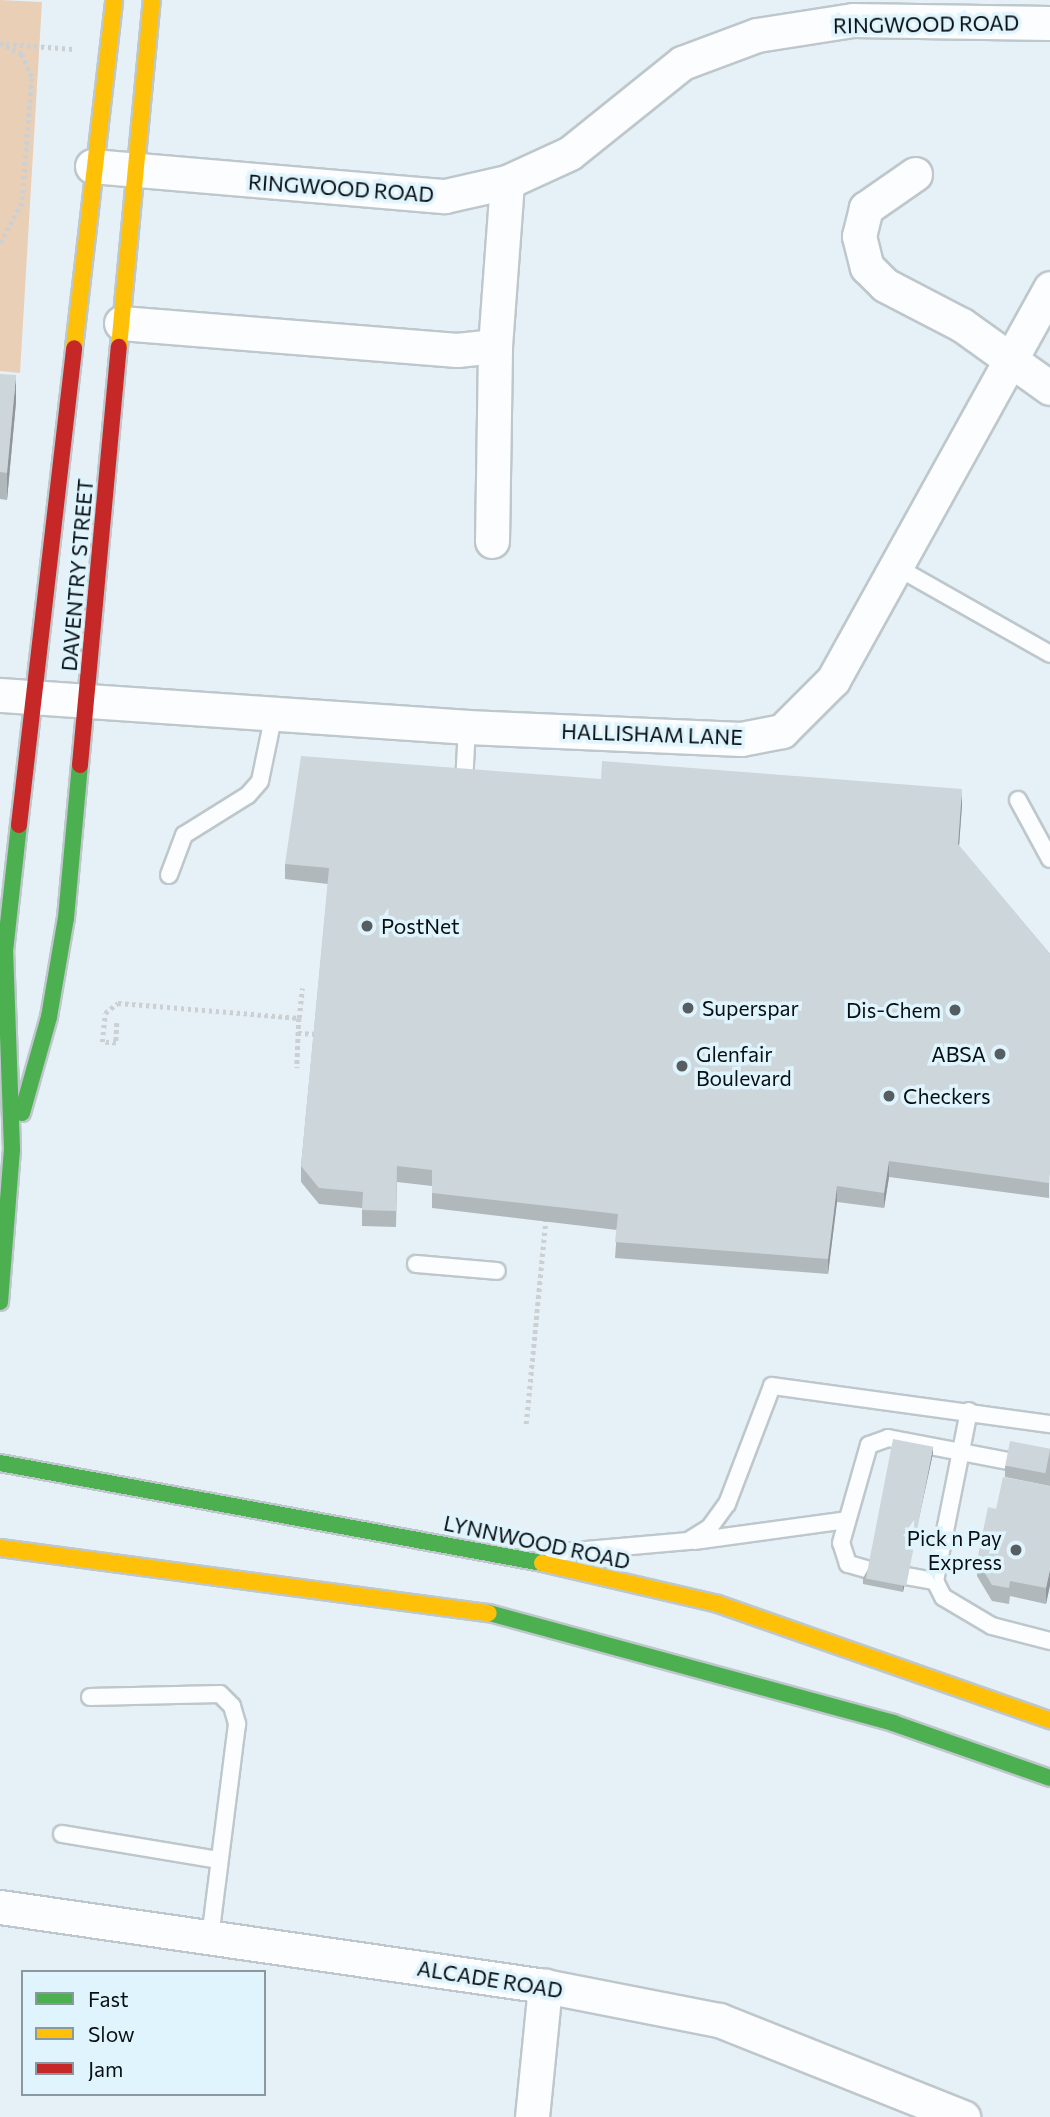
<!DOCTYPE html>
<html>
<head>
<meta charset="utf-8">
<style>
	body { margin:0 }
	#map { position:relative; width:1050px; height:2117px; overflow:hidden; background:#e6f1f7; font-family:Commissioner,sans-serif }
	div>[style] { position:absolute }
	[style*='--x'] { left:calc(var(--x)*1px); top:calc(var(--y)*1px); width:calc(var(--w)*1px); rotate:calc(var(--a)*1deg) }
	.green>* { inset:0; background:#eacfb7 }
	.path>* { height:4.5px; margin-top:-2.25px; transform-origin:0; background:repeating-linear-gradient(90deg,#ccd0d2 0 3.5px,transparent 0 7px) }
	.roads { filter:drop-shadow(2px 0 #bec7cb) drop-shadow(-2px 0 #bec7cb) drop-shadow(0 2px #bec7cb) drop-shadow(0 -2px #bec7cb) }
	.lane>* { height:16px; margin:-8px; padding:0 8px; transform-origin:8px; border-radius:8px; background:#fbfdfe }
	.street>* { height:33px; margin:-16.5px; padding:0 16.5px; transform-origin:16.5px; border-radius:16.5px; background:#fbfdfe }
	.fast>* { height:16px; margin:-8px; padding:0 8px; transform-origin:8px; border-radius:8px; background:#4caf50 }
	.slow>* { height:16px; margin:-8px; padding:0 8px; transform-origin:8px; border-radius:8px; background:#ffc107 }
	.jam>* { height:16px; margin:-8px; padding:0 8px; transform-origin:8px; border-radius:8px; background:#c62828 }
	.wall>* { inset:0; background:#b0b8bb }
	.shaded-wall>* { inset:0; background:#909699 }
	.building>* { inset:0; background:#cdd6da; transform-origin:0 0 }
	.dots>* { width:19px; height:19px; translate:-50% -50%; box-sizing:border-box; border:4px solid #e0f4fd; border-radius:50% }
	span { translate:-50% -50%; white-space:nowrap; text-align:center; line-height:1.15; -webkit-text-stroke:7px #e0f4fd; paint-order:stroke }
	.street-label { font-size:21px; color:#080f12 }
	.poi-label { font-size:21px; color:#080f12 }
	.left { translate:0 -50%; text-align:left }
	.right { translate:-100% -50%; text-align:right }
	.legend { position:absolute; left:21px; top:1970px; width:245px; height:126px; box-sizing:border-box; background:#e0f4fd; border:2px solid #8a989f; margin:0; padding:9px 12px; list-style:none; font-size:21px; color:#080f12 }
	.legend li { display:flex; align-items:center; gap:14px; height:35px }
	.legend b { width:35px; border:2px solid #8a989f }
</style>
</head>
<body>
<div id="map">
	<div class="green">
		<div style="clip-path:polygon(0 0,42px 2px,20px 373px,0 371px)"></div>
	</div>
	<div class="path">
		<div style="--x:0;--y:43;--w:25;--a:27"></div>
		<div style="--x:22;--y:54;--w:26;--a:67"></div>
		<div style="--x:32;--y:78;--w:125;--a:94.6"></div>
		<div style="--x:22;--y:203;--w:47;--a:118.2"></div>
		<div style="--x:6;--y:44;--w:68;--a:4.2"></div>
		<div style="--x:299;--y:1018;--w:30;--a:-84"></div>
		<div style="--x:117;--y:1023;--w:20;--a:93"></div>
		<div style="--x:116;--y:1043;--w:14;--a:-176"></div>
		<div style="--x:102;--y:1042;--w:29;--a:-84"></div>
		<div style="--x:105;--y:1013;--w:16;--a:-38"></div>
		<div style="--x:118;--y:1003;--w:182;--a:4.7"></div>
		<div style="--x:299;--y:1018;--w:50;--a:92.3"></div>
		<div style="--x:298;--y:1033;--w:20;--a:3"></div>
		<div style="--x:526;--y:1424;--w:207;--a:-84.5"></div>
	</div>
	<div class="roads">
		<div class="lane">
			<div style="--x:900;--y:569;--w:172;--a:29.5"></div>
			<div style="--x:464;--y:783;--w:56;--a:-86.9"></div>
			<div style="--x:1018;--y:800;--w:67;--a:61.5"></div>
			<div style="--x:169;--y:875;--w:43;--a:-69.4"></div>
			<div style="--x:184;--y:835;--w:75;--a:-32"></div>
			<div style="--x:248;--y:795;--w:18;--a:-49"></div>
			<div style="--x:260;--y:781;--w:64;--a:-78.3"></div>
			<div style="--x:416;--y:1264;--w:81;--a:4.9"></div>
			<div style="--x:969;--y:1411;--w:173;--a:101.3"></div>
			<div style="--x:935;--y:1581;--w:18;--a:63"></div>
			<div style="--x:943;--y:1597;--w:57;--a:30.6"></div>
			<div style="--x:992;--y:1626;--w:60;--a:14.5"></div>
			<div style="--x:694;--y:1541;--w:154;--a:-7.8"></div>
			<div style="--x:552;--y:1553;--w:137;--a:-5"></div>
			<div style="--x:688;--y:1541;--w:26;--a:-32"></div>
			<div style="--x:710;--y:1527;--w:29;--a:-54"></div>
			<div style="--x:727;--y:1504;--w:126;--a:-69.1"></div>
			<div style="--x:772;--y:1386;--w:281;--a:7.8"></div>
			<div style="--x:866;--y:1569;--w:19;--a:-164"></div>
			<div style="--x:848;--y:1564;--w:22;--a:-108"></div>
			<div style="--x:841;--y:1543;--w:102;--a:-74.1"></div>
			<div style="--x:869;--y:1445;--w:20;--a:-20"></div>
			<div style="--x:888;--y:1438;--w:123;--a:10.8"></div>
			<div style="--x:906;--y:1576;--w:29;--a:10"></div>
			<div style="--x:90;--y:1697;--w:130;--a:-1.3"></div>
			<div style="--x:220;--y:1694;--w:17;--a:45"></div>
			<div style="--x:232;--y:1706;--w:19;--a:74"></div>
			<div style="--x:237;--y:1724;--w:216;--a:97.2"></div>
			<div style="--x:62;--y:1834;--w:159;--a:9.4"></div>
		</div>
		<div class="street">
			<div style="--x:92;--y:166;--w:354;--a:4.9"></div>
			<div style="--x:445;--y:196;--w:64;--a:-12.7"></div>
			<div style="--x:507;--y:182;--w:69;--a:-24.7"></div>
			<div style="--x:570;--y:153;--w:144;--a:-38.8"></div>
			<div style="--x:682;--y:63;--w:80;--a:-20.5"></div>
			<div style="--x:757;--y:35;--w:97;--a:-8.9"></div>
			<div style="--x:853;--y:20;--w:197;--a:0.9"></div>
			<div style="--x:915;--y:174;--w:60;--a:145.2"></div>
			<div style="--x:866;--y:208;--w:29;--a:104"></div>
			<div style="--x:859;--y:236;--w:32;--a:76"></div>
			<div style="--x:867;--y:267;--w:25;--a:45"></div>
			<div style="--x:885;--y:285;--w:87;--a:27.5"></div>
			<div style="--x:962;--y:325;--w:108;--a:35.6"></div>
			<div style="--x:121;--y:323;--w:337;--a:4.6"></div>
			<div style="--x:457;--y:350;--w:38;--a:-6"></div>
			<div style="--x:492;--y:541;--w:195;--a:-89.1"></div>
			<div style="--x:495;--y:346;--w:164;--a:-85.8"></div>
			<div style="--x:0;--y:695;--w:468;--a:3.9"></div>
			<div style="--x:467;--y:727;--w:274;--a:2.5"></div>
			<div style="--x:741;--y:739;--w:42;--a:-11"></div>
			<div style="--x:782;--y:731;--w:72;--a:-45"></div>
			<div style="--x:833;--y:680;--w:448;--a:-61"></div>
			<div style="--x:0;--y:1907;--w:551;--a:8.25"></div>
			<div style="--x:545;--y:1986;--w:177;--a:11.1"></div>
			<div style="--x:719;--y:2020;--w:263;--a:21.7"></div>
			<div style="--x:532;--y:2117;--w:132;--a:-84.3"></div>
		</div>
		<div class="fast">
			<div style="--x:22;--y:1113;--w:100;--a:-74.3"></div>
			<div style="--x:49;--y:1017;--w:100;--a:-80.3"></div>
			<div style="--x:66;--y:918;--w:154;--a:-84.8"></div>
			<div style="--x:0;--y:1302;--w:153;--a:-85.5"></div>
			<div style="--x:12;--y:1149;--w:198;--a:-92"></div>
			<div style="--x:5;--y:951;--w:127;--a:-83.7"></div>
			<div style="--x:0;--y:1463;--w:551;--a:10.45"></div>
			<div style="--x:489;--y:1613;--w:419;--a:15.2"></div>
			<div style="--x:893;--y:1723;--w:166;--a:19.3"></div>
		</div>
		<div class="slow">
			<div style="--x:119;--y:347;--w:349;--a:-84.6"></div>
			<div style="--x:74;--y:348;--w:350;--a:-83.4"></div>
			<div style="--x:0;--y:1548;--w:493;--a:7.6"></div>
			<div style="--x:542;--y:1563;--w:181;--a:13.1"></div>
			<div style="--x:718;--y:1604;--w:352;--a:19.3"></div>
		</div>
		<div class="jam">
			<div style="--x:80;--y:765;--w:420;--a:-84.7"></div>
			<div style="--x:19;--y:825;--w:480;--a:-83.4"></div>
		</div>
	</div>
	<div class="wall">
		<div style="clip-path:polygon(0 374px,16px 402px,7px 500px,0 499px)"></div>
		<div style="clip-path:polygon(962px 805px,959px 846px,1050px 954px,1049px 1198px,889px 1177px,884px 1208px,837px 1202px,828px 1274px,615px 1258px,617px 1230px,432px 1208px,432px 1186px,397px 1182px,396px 1227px,362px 1226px,362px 1208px,319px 1204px,301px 1182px,301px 1166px,328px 884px,285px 879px,285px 864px)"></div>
		<div style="clip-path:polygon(1050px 1449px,1050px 1486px,1005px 1477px,1005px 1466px)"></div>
		<div style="clip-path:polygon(933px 1453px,903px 1592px,863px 1584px,863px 1578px)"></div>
		<div style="clip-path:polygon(1050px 1486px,1050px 1585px,1046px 1604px,1010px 1596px,1009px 1604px,992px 1601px,977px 1576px,977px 1560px,996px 1509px)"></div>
	</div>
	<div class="shaded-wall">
		<div style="clip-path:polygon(16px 375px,16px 402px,7px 500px,7px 473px)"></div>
		<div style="clip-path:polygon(962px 789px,962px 805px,958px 860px,958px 844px)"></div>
		<div style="clip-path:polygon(889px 1161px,889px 1177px,884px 1208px,884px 1193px)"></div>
		<div style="clip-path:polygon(837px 1186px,837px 1202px,828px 1274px,828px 1259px)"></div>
		<div style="clip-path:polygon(933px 1447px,933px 1453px,903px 1592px,903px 1587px)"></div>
		<div style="clip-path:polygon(1050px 1570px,1050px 1585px,1046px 1604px,1046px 1588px)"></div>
	</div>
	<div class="building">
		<div style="clip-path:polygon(0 374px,16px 375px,7px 473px,0 472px)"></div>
		<div style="clip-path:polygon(301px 756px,601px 779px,602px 761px,962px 789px,958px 844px,1050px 954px,1050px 1172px,1049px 1183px,889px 1161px,884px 1193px,837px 1186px,828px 1259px,615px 1242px,618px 1214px,432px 1193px,432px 1170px,397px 1166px,396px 1211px,362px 1210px,363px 1192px,319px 1188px,301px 1166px,329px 868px,285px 864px)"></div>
		<div style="left:893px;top:1439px;width:41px;height:142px;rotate:11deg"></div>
		<div style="left:1010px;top:1441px;width:41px;height:25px;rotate:11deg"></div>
		<div style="clip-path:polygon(1003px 1477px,1050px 1486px,1050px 1570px,1046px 1588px,1010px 1581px,1009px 1588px,992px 1585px,977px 1560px,988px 1507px,996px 1509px)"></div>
	</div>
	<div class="dots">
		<div style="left:367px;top:926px;background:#565e62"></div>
		<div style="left:688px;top:1008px;background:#565e62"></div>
		<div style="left:955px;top:1010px;background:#565e62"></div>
		<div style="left:1000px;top:1054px;background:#565e62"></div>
		<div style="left:682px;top:1066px;background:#565e62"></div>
		<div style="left:889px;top:1096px;background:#565e62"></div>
		<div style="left:1016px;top:1550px;background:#565e62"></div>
	</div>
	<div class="street-label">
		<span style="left:926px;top:24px;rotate:-1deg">RINGWOOD ROAD</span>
		<span style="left:341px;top:188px;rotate:4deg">RINGWOOD ROAD</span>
		<span style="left:77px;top:575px;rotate:-85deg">DAVENTRY STREET</span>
		<span style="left:652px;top:734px;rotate:2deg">HALLISHAM LANE</span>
		<span style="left:537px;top:1542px;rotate:12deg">LYNNWOOD ROAD</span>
		<span style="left:490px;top:1979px;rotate:9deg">ALCADE ROAD</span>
	</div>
	<div class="poi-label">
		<span class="left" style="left:381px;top:926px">PostNet</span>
		<span class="left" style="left:702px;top:1008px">Superspar</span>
		<span class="right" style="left:941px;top:1010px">Dis-Chem</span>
		<span class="left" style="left:696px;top:1066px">Glenfair<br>Boulevard</span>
		<span class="right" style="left:986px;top:1054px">ABSA</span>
		<span class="left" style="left:903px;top:1096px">Checkers</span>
		<span class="right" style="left:1002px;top:1550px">Pick n Pay<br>Express</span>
	</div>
	<ul class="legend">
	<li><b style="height:9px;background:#4caf50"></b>Fast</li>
	<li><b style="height:9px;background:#ffc107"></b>Slow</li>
	<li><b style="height:9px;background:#c62828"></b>Jam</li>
	</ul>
</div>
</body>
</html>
